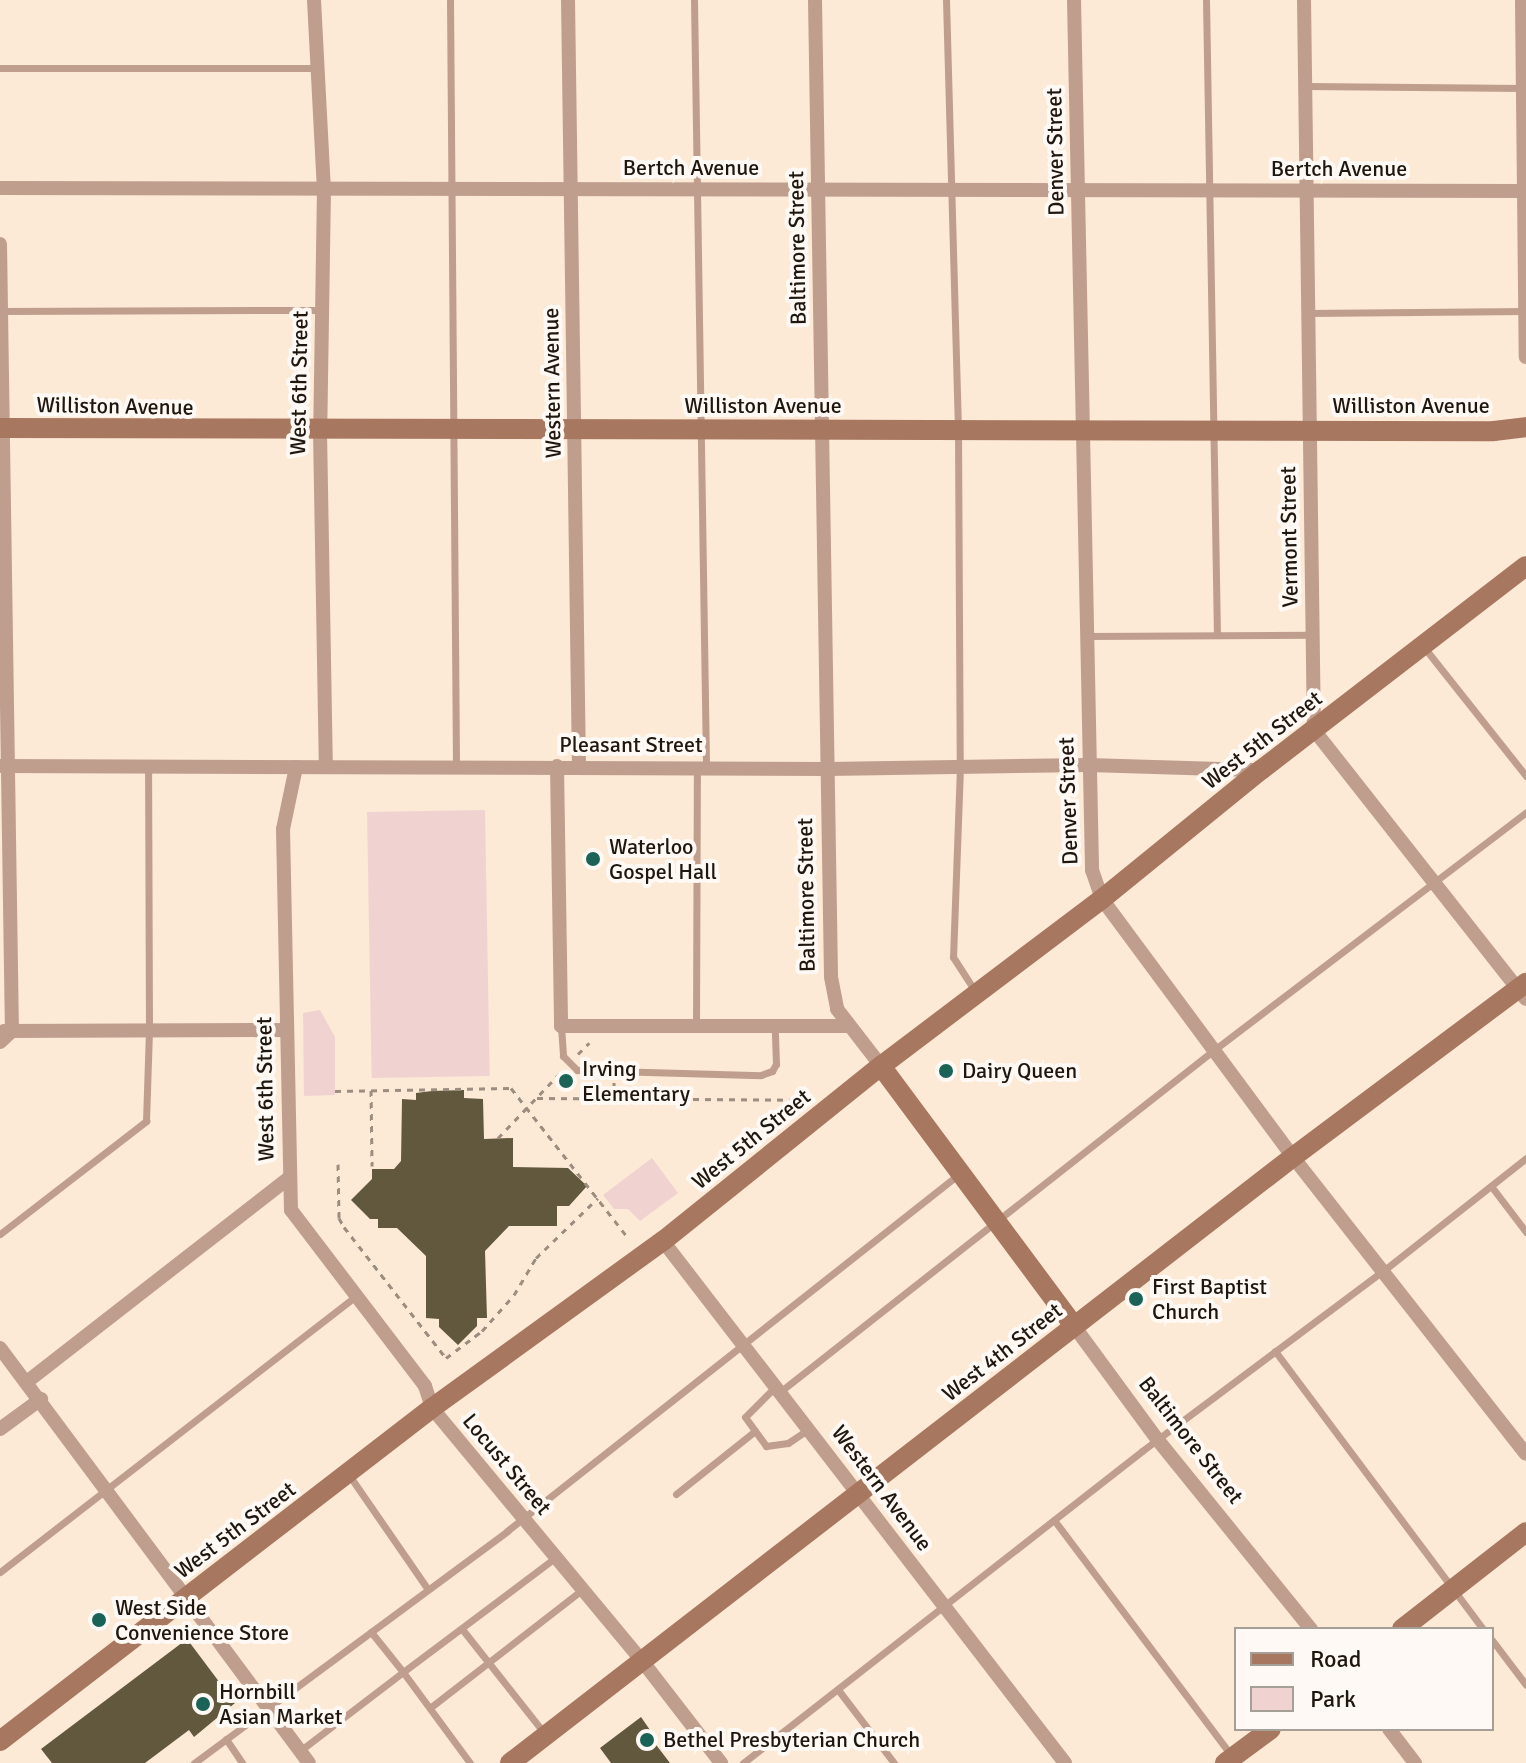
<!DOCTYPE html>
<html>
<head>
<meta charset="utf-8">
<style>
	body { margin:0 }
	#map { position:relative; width:1526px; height:1763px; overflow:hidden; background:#fce9d6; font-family:Signika,sans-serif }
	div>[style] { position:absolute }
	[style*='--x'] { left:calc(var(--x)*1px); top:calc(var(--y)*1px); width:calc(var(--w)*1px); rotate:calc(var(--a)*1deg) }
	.green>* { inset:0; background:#f0d3d1; transform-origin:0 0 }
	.building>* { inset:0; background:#61583e }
	.path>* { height:3px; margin-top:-1.5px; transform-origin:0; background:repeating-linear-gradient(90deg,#9b8d7f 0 6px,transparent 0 12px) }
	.lane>* { height:7px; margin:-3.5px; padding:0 3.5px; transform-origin:3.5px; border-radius:3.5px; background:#bf9e8e }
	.street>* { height:14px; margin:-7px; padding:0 7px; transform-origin:7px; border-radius:7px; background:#bf9e8e }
	.secondary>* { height:20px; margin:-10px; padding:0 10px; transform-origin:10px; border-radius:10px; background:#a77760 }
	.dots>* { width:22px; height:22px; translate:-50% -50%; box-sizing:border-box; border:4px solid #fef9f4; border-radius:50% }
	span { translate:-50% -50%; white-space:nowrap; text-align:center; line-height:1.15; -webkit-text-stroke:8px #fef9f4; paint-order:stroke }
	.street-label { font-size:22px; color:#1f170f }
	.poi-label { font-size:22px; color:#1f170f }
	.left { translate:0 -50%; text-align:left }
	.legend { position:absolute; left:1234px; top:1627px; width:260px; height:104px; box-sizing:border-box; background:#fef9f4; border:2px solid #a59f98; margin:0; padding:10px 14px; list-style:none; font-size:24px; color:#1f170f }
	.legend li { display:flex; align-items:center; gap:16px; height:40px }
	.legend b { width:40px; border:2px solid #a59f98 }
</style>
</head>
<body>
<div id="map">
	<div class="green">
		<div style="left:485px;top:810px;width:266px;height:118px;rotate:89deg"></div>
		<div style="clip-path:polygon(320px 1010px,335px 1037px,335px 1095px,304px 1096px,303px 1013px)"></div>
		<div style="clip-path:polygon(652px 1158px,678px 1193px,640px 1221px,628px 1209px,614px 1209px,603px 1195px)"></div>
	</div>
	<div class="building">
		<div style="clip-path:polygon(464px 1090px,464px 1098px,483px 1099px,484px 1139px,513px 1138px,513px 1167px,568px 1168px,587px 1186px,569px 1206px,557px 1206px,557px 1226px,509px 1226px,485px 1251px,487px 1318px,477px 1318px,477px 1326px,458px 1345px,439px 1327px,439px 1319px,426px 1318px,426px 1256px,397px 1228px,378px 1228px,378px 1219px,370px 1219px,351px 1200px,372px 1179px,372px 1169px,394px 1169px,401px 1161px,402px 1099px,416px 1100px,416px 1093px,432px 1091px)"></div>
		<div style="clip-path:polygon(187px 1639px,235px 1703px,194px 1737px,189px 1730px,145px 1763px,52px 1763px,41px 1749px)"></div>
		<div style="clip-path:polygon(641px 1717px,650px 1730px,647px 1733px,670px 1763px,611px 1763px,600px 1748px)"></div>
	</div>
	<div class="path">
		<div style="--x:578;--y:1054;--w:16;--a:-45"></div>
		<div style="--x:614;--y:1082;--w:16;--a:90"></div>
		<div style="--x:371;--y:1090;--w:76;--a:89.2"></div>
		<div style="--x:335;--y:1091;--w:176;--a:-1"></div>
		<div style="--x:511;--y:1088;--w:187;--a:52"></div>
		<div style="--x:537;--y:1098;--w:267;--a:0.4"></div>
		<div style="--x:498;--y:1138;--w:93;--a:-46.3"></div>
		<div style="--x:338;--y:1164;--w:54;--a:88.9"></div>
		<div style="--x:339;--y:1218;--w:10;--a:61"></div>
		<div style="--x:344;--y:1227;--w:166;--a:52.1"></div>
		<div style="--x:446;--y:1358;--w:45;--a:-36.9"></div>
		<div style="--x:482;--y:1331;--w:48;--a:-48.4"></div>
		<div style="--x:514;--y:1295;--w:43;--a:-59.3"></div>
		<div style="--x:536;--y:1258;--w:86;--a:-44.1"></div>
	</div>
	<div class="lane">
		<div style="--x:450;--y:0;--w:767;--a:89.55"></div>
		<div style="--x:694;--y:0;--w:767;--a:89.1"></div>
		<div style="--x:946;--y:0;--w:430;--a:88.4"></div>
		<div style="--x:958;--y:430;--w:337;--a:89.7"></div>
		<div style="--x:960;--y:767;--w:190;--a:92.1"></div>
		<div style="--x:953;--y:957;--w:40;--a:57.1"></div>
		<div style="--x:1206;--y:0;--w:635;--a:89.01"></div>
		<div style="--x:0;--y:68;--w:317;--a:0"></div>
		<div style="--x:1306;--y:86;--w:217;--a:0.5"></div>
		<div style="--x:2;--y:311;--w:320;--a:-0.2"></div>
		<div style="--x:1308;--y:313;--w:218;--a:-0.5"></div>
		<div style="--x:1087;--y:636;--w:226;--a:-0.3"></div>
		<div style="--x:1423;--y:646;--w:166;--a:51.6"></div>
		<div style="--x:561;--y:1026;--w:30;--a:86"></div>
		<div style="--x:563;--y:1056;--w:20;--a:45"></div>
		<div style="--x:577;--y:1070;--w:184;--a:1.6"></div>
		<div style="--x:761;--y:1075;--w:12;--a:-20"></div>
		<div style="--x:772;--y:1071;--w:8;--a:-60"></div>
		<div style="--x:776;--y:1064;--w:38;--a:-92"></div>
		<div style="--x:696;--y:1026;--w:258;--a:-89.8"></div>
		<div style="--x:1491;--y:1186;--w:58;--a:52.7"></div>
		<div style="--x:0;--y:1234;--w:185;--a:-37.7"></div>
		<div style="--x:146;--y:1121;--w:91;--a:-88.1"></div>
		<div style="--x:149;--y:1030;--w:262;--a:-90.2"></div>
		<div style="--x:1275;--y:1351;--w:347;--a:53.2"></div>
		<div style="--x:775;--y:1387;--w:42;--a:135"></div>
		<div style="--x:745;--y:1417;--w:36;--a:54"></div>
		<div style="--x:766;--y:1446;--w:22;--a:-8"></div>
		<div style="--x:788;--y:1443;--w:23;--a:-34"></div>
		<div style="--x:781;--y:1391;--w:551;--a:-38.22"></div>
		<div style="--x:1214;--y:1050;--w:392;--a:-37.3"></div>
		<div style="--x:349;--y:1475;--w:137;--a:55.4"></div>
		<div style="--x:676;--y:1494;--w:101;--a:-38.6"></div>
		<div style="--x:1054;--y:1520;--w:294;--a:53"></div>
		<div style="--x:0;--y:1572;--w:448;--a:-37.8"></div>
		<div style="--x:462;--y:1629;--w:134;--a:51.7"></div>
		<div style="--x:371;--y:1632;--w:51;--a:51.3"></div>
		<div style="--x:403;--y:1672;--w:191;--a:-36.9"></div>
		<div style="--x:1492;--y:1640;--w:56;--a:52.9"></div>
		<div style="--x:839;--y:1691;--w:91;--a:52.6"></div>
		<div style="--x:431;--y:1707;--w:192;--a:-37.8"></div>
		<div style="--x:226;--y:1739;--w:29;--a:56"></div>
		<div style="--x:301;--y:1750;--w:128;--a:-37.4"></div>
		<div style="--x:403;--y:1672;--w:113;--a:53.6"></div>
		<div style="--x:194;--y:1763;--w:390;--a:-36.5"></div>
		<div style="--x:507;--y:1531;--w:576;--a:-38.3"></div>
		<div style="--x:743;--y:1763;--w:507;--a:-38.02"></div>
		<div style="--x:1142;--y:1451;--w:301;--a:-36.8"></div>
		<div style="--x:1383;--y:1271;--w:182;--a:-38.3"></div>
	</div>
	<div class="street">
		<div style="--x:314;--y:0;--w:189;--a:87"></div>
		<div style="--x:324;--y:189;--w:242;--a:90.9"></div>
		<div style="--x:320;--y:431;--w:336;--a:89"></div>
		<div style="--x:568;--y:0;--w:766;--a:89.18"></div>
		<div style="--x:815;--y:0;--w:977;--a:89.06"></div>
		<div style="--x:831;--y:977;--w:33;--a:79"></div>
		<div style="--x:837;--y:1009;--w:72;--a:52.3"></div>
		<div style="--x:1074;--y:0;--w:870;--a:88.81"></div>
		<div style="--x:1092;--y:870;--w:31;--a:71"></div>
		<div style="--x:1102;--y:899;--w:321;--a:53.5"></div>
		<div style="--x:1293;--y:1157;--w:377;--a:51.9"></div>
		<div style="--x:1304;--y:0;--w:730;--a:89.22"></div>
		<div style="--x:1314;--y:730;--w:342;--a:51.8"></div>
		<div style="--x:1522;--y:0;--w:357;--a:89.4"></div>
		<div style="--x:0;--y:188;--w:1526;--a:0.11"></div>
		<div style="--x:0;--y:244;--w:787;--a:89.13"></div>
		<div style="--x:12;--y:1031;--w:16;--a:137"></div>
		<div style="--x:0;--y:766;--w:828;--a:0.21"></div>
		<div style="--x:828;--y:769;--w:260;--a:-0.9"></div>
		<div style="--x:1088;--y:765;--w:173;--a:1.7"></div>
		<div style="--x:557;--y:766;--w:260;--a:89.1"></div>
		<div style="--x:561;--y:1026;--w:287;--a:0"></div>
		<div style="--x:296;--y:767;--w:63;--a:101.8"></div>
		<div style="--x:283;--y:829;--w:381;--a:88.8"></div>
		<div style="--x:291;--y:1210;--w:221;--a:52.7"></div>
		<div style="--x:425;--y:1386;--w:23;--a:72"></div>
		<div style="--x:432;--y:1408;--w:330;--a:50.3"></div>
		<div style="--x:643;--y:1662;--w:128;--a:52.3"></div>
		<div style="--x:4;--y:1031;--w:283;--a:-0.2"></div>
		<div style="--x:663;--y:1241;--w:659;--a:52.4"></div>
		<div style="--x:1074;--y:1326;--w:140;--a:53.7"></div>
		<div style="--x:1157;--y:1439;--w:245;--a:51"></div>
		<div style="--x:0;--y:1348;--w:517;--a:53.33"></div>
		<div style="--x:28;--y:1381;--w:331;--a:-37.9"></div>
		<div style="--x:0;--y:1429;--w:51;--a:-36.2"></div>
		<div style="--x:1389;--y:1729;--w:43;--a:52.6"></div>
	</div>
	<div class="secondary">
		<div style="--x:0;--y:428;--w:1494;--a:0.12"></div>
		<div style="--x:1494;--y:431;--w:32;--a:-7"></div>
		<div style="--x:881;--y:1066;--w:324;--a:53.4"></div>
		<div style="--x:1402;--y:1629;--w:157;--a:-38"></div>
		<div style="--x:0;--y:1741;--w:545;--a:-37.63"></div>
		<div style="--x:432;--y:1408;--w:285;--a:-35.9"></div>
		<div style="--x:663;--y:1241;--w:280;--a:-38.8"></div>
		<div style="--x:881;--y:1066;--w:277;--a:-37.1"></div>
		<div style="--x:1102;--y:899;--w:205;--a:-39.1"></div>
		<div style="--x:1261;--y:770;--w:334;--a:-37.6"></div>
		<div style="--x:510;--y:1763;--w:990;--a:-37.74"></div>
		<div style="--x:1293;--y:1157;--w:291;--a:-36.8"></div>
		<div style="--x:1225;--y:1763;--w:57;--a:-36.5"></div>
	</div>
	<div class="dots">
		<div style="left:593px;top:859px;background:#1b6357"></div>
		<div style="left:946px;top:1071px;background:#1b6357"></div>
		<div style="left:566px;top:1081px;background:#1b6357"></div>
		<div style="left:1136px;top:1299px;background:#1b6357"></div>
		<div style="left:99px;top:1620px;background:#1b6357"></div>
		<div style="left:203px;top:1704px;background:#1b6357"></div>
		<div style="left:647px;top:1740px;background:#1b6357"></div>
	</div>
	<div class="street-label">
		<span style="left:1055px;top:152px;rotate:-91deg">Denver Street</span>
		<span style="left:691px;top:168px">Bertch Avenue</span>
		<span style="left:1339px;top:169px">Bertch Avenue</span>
		<span style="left:797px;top:248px;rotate:-91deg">Baltimore Street</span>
		<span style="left:299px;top:383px;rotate:-89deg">West 6th Street</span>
		<span style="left:552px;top:383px;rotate:-91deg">Western Avenue</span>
		<span style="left:115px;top:406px;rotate:1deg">Williston Avenue</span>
		<span style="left:763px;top:406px">Williston Avenue</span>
		<span style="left:1411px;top:406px">Williston Avenue</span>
		<span style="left:1289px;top:537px;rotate:-91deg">Vermont Street</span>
		<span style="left:1262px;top:740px;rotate:-38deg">West 5th Street</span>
		<span style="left:631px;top:745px">Pleasant Street</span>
		<span style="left:1068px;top:801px;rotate:-92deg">Denver Street</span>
		<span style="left:806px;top:895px;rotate:-91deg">Baltimore Street</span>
		<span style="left:265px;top:1089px;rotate:-91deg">West 6th Street</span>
		<span style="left:751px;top:1139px;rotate:-39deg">West 5th Street</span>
		<span style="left:1002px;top:1352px;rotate:-38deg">West 4th Street</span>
		<span style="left:1191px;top:1440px;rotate:52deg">Baltimore Street</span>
		<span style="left:507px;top:1464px;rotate:50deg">Locust Street</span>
		<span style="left:882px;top:1488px;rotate:53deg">Western Avenue</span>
		<span style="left:235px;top:1530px;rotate:-37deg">West 5th Street</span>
	</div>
	<div class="poi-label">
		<span class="left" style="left:609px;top:859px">Waterloo<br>Gospel Hall</span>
		<span class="left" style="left:582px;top:1081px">Irving<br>Elementary</span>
		<span class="left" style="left:962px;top:1071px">Dairy Queen</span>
		<span class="left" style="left:1152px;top:1299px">First Baptist<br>Church</span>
		<span class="left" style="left:115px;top:1620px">West Side<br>Convenience Store</span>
		<span class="left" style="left:219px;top:1704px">Hornbill<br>Asian Market</span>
		<span class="left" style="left:663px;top:1740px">Bethel Presbyterian Church</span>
	</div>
	<ul class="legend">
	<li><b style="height:10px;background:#a77760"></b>Road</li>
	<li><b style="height:22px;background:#f0d3d1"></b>Park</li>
	</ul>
</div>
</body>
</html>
